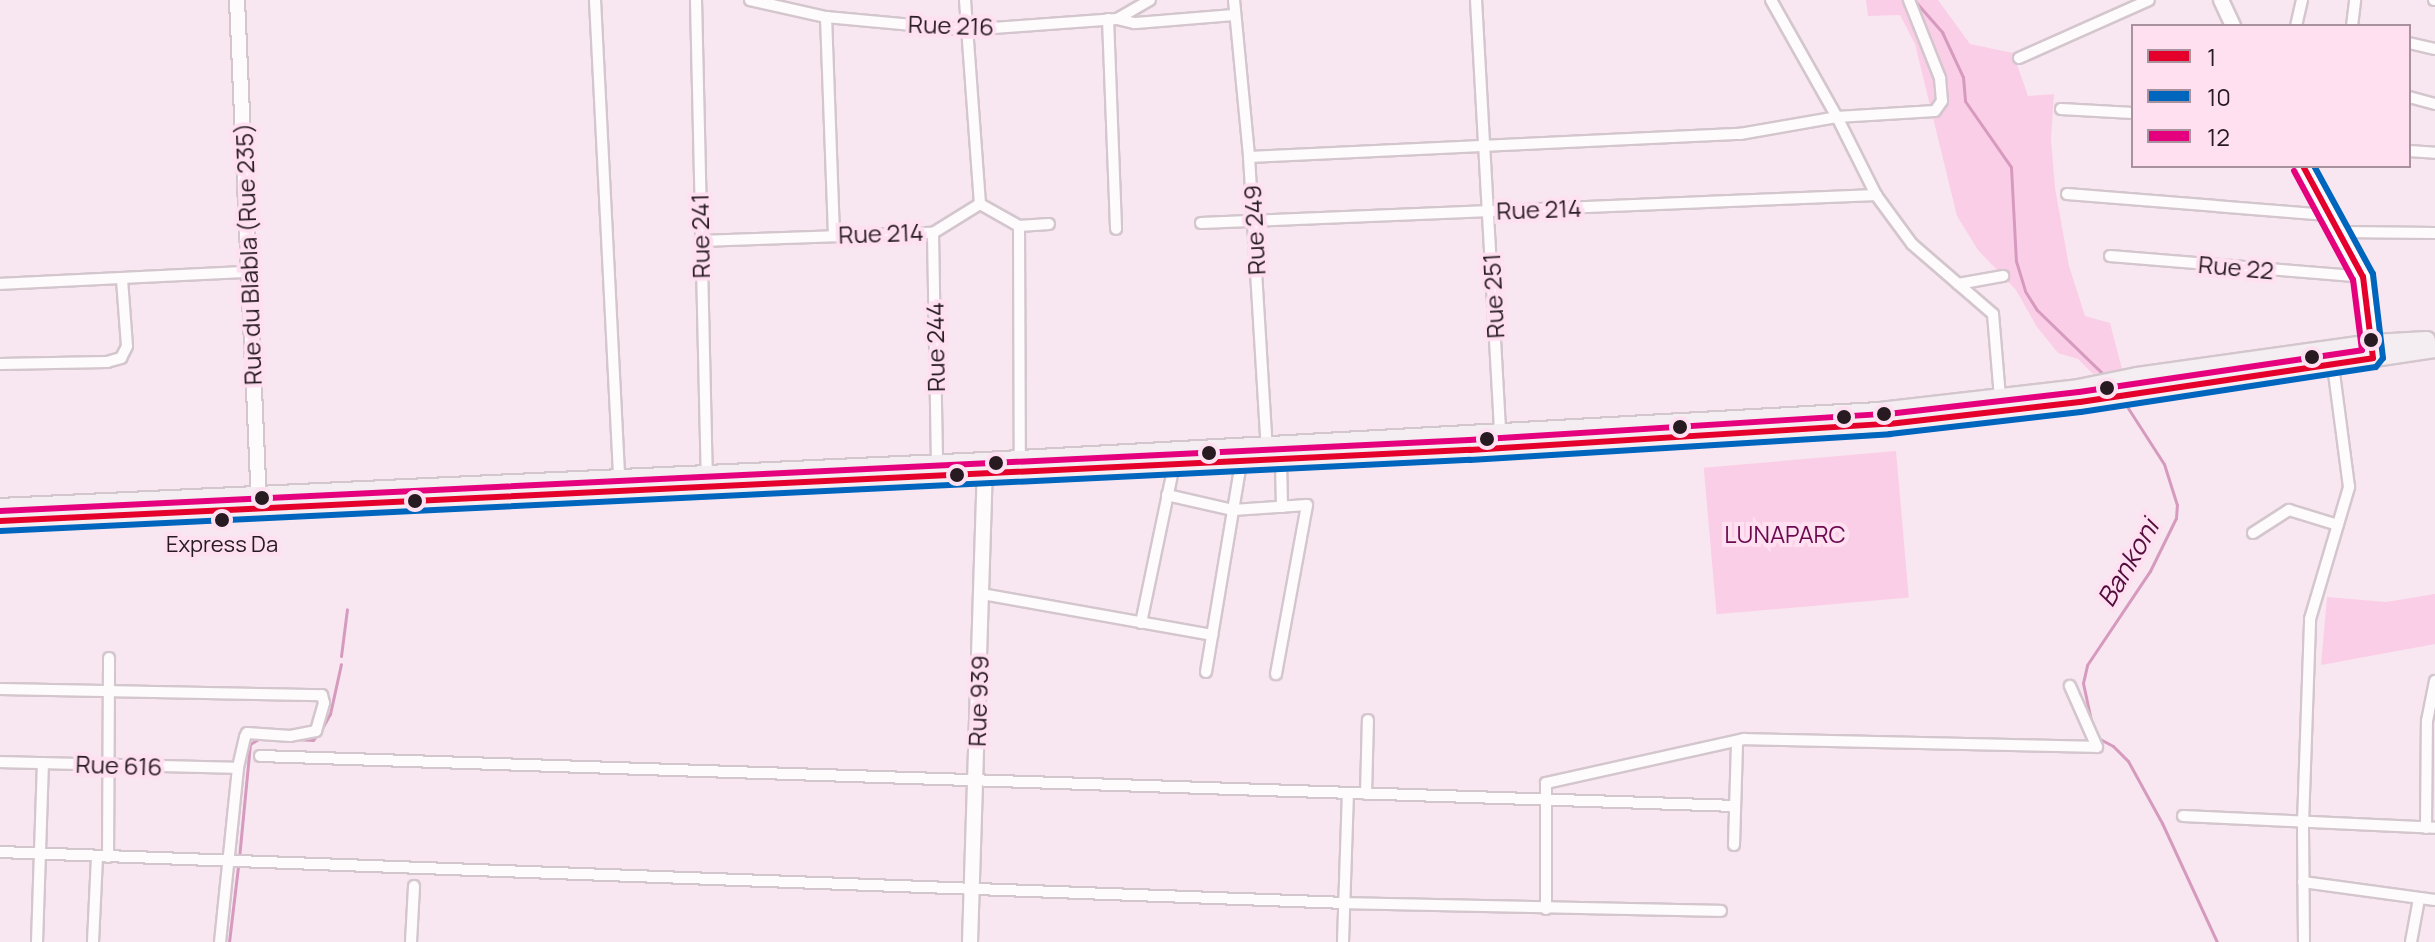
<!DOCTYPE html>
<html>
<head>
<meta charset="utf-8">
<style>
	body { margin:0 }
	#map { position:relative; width:2435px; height:942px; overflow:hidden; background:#f8e7f0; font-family:Manrope,sans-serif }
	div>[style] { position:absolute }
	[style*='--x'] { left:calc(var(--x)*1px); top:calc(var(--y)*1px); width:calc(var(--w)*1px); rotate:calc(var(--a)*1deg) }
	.green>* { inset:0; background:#fbcee7; transform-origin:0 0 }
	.stream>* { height:3px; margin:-1.5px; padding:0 1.5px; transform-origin:1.5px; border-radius:1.5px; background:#d69abe }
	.roads { filter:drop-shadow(2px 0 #d4c6cd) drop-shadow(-2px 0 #d4c6cd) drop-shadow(0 2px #d4c6cd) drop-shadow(0 -2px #d4c6cd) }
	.street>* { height:10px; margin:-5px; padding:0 5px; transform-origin:5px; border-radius:5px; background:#fefbfd }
	.secondary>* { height:14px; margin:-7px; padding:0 7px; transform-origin:7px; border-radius:7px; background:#fefbfd }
	.primary>* { height:16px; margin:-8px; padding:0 8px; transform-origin:8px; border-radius:8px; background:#f4edf1 }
	.bus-1>* { height:6px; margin:-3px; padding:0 3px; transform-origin:3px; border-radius:3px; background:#e4002b }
	.bus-2>* { height:6px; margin:-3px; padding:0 3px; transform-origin:3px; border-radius:3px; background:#0065bd }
	.bus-3>* { height:6px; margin:-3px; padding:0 3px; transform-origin:3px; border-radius:3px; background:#e5007d }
	.dots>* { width:22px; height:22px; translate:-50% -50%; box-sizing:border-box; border:4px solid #ffe0f1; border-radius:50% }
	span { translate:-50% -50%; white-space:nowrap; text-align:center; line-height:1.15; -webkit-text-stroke:8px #ffe0f1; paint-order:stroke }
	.bus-label { font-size:22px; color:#271a21 }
	.street-label { font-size:24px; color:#271a21 }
	.park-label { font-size:24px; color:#6c094f }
	.water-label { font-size:26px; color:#540c3e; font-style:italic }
	.legend { position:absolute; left:2131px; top:24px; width:280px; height:144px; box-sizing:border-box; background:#ffe0f1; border:2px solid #a9919e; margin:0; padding:10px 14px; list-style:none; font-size:24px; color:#271a21 }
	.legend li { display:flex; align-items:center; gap:16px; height:40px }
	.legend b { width:40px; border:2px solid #a9919e }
</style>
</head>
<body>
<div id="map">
	<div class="green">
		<div style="clip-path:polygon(1866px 0,1938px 0,1970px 44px,2013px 53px,2028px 96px,2054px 94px,2051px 139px,2055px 188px,2069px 266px,2085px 316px,2110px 323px,2122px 369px,2093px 374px,2078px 359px,2058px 353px,2037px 327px,2016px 290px,1978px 250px,1957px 216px,1915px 44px,1900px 15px,1868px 16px)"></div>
		<div style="left:1896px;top:451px;width:147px;height:193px;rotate:85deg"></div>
		<div style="clip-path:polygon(2435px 594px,2435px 644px,2321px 665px,2327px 597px,2386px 602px)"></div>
	</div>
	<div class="stream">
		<div style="--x:1914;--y:0;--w:43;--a:48.8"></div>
		<div style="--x:1942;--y:32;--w:50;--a:65"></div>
		<div style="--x:1963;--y:77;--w:24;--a:85"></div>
		<div style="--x:1965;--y:101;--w:80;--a:55.1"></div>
		<div style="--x:2011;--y:167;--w:94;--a:87"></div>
		<div style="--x:2016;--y:261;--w:31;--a:73"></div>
		<div style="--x:2025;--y:291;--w:22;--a:58"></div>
		<div style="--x:2037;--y:310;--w:95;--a:44.1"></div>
		<div style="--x:341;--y:656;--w:47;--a:-82.7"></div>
		<div style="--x:2092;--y:725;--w:43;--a:-102.1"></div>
		<div style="--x:2083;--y:683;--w:18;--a:-77"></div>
		<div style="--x:2087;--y:665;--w:113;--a:-56.2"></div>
		<div style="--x:2150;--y:571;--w:59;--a:-63.9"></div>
		<div style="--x:2176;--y:518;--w:13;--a:-86"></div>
		<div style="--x:2177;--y:505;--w:43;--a:-107.6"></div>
		<div style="--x:2164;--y:464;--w:74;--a:-122.8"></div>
		<div style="--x:2098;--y:738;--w:17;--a:28"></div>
		<div style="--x:2113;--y:746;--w:21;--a:45"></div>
		<div style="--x:2128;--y:761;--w:71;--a:61.3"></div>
		<div style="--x:2162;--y:823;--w:131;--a:65.2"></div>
		<div style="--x:296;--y:739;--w:17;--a:3"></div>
		<div style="--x:313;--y:740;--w:13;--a:-51"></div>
		<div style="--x:321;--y:730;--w:18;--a:-61"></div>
		<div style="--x:330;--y:714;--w:51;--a:-77.6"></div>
		<div style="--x:239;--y:858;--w:115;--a:-84.5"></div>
		<div style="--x:250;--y:744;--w:12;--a:-31"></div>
		<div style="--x:229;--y:942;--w:76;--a:-83.2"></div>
	</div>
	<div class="roads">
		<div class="street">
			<div style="--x:595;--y:0;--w:477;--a:87.1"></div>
			<div style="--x:696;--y:0;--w:472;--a:88.7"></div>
			<div style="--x:750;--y:0;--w:78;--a:12.6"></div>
			<div style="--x:826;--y:17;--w:141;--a:5.3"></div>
			<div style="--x:966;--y:30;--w:151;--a:-4.2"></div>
			<div style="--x:1117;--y:19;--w:38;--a:-30"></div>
			<div style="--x:965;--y:0;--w:205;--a:85.8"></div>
			<div style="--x:1234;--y:0;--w:158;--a:84.5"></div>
			<div style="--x:1249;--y:157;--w:293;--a:86.5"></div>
			<div style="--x:1476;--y:0;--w:435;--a:86.8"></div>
			<div style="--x:1771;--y:0;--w:134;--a:60.6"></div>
			<div style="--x:1837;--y:117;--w:87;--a:63.4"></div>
			<div style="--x:1876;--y:195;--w:61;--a:53.7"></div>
			<div style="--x:1912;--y:244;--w:107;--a:40.8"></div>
			<div style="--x:1993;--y:314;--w:83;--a:85.2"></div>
			<div style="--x:2434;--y:0;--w:1;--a:0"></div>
			<div style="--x:826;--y:17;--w:217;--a:87.9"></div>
			<div style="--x:1108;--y:19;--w:210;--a:87.8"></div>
			<div style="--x:1117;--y:19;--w:18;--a:13"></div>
			<div style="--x:1135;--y:23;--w:100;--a:-4.6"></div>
			<div style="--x:2296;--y:26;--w:27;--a:-77"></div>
			<div style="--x:2352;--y:26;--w:26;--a:-83"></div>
			<div style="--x:2409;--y:43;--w:27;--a:13"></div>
			<div style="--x:2019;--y:58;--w:142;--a:-24"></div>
			<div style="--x:2409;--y:97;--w:27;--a:15"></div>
			<div style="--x:2061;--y:109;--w:72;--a:3.2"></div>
			<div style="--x:2409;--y:151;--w:26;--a:4"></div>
			<div style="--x:1249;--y:157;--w:492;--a:-2.7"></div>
			<div style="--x:1740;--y:134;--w:98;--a:-9.9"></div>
			<div style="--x:1837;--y:117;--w:98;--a:-3.5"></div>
			<div style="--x:1935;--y:111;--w:12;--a:-55"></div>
			<div style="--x:1942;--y:101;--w:23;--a:-95"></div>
			<div style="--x:1940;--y:78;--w:84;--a:-111.7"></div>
			<div style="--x:2067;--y:194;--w:264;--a:4.6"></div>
			<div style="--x:1201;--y:223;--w:676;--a:-2.38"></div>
			<div style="--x:1019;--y:226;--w:233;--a:89.8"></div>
			<div style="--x:2341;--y:232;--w:94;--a:0.6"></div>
			<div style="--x:933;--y:233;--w:229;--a:89"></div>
			<div style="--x:700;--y:241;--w:233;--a:-2"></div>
			<div style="--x:933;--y:233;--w:55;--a:-31.7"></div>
			<div style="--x:980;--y:204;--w:45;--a:29.4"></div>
			<div style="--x:1019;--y:226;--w:30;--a:-4"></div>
			<div style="--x:2110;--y:256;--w:254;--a:4.7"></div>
			<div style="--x:0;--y:284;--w:249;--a:-2.8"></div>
			<div style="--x:1958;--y:284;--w:46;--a:-10.1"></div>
			<div style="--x:0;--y:364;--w:107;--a:-1.1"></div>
			<div style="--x:107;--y:362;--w:15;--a:-16"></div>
			<div style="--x:121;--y:358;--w:13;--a:-63"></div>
			<div style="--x:127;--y:346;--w:66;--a:-94.3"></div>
			<div style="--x:1281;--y:460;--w:47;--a:88.8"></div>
			<div style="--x:1167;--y:495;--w:68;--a:12.8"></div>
			<div style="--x:1233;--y:510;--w:74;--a:-3.9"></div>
			<div style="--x:1307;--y:505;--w:172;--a:100.4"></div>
			<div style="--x:2253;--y:533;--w:43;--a:-32.6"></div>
			<div style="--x:2289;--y:510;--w:51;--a:17"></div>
			<div style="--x:982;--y:594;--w:234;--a:10.1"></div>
			<div style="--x:1141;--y:623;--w:161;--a:-78.2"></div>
			<div style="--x:1206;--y:672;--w:213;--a:-80.5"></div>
			<div style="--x:0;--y:689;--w:322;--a:1.1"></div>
			<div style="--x:322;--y:695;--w:8;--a:76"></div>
			<div style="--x:324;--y:703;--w:29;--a:106"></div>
			<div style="--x:316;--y:731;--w:26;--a:169"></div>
			<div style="--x:290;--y:736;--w:43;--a:-176"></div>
			<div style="--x:247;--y:733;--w:4;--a:117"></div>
			<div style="--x:245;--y:737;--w:32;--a:103"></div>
			<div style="--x:238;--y:768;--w:175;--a:95.9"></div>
			<div style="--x:260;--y:756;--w:1476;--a:1.94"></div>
			<div style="--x:0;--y:762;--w:238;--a:1.4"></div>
			<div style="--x:1366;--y:794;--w:74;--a:-88.5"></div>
			<div style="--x:2183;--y:816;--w:252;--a:2.7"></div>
			<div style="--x:2426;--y:828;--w:107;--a:-89.5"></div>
			<div style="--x:2427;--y:721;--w:41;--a:-78.7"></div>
			<div style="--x:1734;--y:845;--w:104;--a:-88.3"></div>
			<div style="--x:0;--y:852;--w:1345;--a:2.17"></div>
			<div style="--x:1344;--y:903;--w:377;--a:1.2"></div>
			<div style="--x:108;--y:857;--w:199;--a:-89.7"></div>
			<div style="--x:2303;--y:882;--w:133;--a:7.8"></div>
			<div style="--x:1546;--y:909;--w:126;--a:-90"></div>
			<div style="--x:1546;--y:783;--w:203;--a:-12.5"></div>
			<div style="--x:1744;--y:739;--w:353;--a:1.3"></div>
			<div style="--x:2097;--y:747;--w:67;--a:-113.9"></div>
			<div style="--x:37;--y:942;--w:179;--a:-88.1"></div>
			<div style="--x:93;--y:942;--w:86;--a:-87.3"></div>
			<div style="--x:411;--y:942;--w:56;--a:-86.9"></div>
			<div style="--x:1343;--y:942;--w:149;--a:-88.1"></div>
			<div style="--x:2304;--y:942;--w:119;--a:-90.5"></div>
			<div style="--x:2303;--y:823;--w:204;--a:-88"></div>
			<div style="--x:2310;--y:619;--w:138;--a:-73.5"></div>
			<div style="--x:2349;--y:487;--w:123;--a:-97.5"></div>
			<div style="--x:2411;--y:942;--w:44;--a:-79.5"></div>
		</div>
		<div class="secondary">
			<div style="--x:237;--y:0;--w:504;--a:87.5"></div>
			<div style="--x:2221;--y:0;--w:29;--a:65"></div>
			<div style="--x:2303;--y:166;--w:126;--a:61.6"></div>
			<div style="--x:2363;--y:277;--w:78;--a:82.6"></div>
			<div style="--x:970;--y:942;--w:479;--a:-88.2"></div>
		</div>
		<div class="primary">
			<div style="--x:0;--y:507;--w:986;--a:-2.67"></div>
			<div style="--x:985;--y:461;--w:896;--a:-3.2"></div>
			<div style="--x:1880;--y:411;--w:199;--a:-6.6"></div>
			<div style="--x:2078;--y:388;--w:60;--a:-11.5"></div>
			<div style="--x:2137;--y:376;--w:238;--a:-8"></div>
			<div style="--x:2373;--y:343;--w:54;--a:-3.2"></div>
			<div style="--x:0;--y:521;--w:1472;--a:-2.77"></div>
			<div style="--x:1470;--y:450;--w:420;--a:-3.6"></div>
			<div style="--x:1889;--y:424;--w:192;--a:-6.6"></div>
			<div style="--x:2080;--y:402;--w:359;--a:-8.5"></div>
		</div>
	</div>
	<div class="bus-1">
		<div style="--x:0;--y:521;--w:1472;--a:-2.77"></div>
		<div style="--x:1470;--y:450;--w:420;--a:-3.6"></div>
		<div style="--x:1889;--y:424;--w:192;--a:-6.6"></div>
		<div style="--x:2080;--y:402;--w:296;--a:-8.5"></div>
		<div style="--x:2373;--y:358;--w:82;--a:-97"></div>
		<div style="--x:2363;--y:277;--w:126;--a:-118.4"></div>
	</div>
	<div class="bus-2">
		<div style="--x:0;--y:531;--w:1472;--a:-2.77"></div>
		<div style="--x:1470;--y:460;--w:421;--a:-3.5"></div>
		<div style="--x:1890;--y:434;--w:192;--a:-6.6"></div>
		<div style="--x:2081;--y:412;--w:298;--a:-8.7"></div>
		<div style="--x:2376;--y:367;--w:11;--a:-52"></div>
		<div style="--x:2383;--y:358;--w:85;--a:-96.8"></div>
		<div style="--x:2373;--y:274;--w:123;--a:-118.6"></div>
	</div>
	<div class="bus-3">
		<div style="--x:0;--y:511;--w:1471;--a:-2.77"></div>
		<div style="--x:1469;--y:440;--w:420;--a:-3.6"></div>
		<div style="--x:1888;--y:414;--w:192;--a:-6.6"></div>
		<div style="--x:2079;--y:392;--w:286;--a:-8.4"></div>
		<div style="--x:2362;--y:350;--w:71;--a:-97.3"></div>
		<div style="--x:2353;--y:280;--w:124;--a:-118.4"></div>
	</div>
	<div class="dots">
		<div style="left:2371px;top:340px;background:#271a21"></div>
		<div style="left:2312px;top:357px;background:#271a21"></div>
		<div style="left:2107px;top:388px;background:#271a21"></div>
		<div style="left:1884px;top:414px;background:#271a21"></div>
		<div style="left:1844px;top:417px;background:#271a21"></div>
		<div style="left:1680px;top:427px;background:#271a21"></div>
		<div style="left:1487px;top:439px;background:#271a21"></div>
		<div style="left:1209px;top:453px;background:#271a21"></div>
		<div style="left:996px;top:463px;background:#271a21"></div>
		<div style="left:957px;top:475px;background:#271a21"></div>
		<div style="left:262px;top:498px;background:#271a21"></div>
		<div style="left:415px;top:501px;background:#271a21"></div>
		<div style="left:222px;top:520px;background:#271a21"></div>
	</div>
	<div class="bus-label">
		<span style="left:222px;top:545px">Express Da</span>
	</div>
	<div class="street-label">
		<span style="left:951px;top:25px;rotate:2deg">Rue 216</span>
		<span style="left:1539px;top:209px;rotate:-2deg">Rue 214</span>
		<span style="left:1254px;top:230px;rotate:-93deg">Rue 249</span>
		<span style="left:881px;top:233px;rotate:-2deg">Rue 214</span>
		<span style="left:700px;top:236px;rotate:-91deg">Rue 241</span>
		<span style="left:248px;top:254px;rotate:-92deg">Rue du Blabla (Rue 235)</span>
		<span style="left:2236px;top:267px;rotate:5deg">Rue 22</span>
		<span style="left:1493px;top:296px;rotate:-93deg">Rue 251</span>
		<span style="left:935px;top:347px;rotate:-91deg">Rue 244</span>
		<span style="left:978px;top:701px;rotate:-88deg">Rue 939</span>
		<span style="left:119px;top:765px;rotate:2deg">Rue 616</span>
	</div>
	<div class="park-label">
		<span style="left:1785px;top:534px">LUNAPARC</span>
	</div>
	<div class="water-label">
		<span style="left:2128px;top:563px;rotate:-60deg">Bankoni</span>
	</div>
	<ul class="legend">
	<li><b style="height:10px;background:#e4002b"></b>1</li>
	<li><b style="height:10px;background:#0065bd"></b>10</li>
	<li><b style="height:10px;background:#e5007d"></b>12</li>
	</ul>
</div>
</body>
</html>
